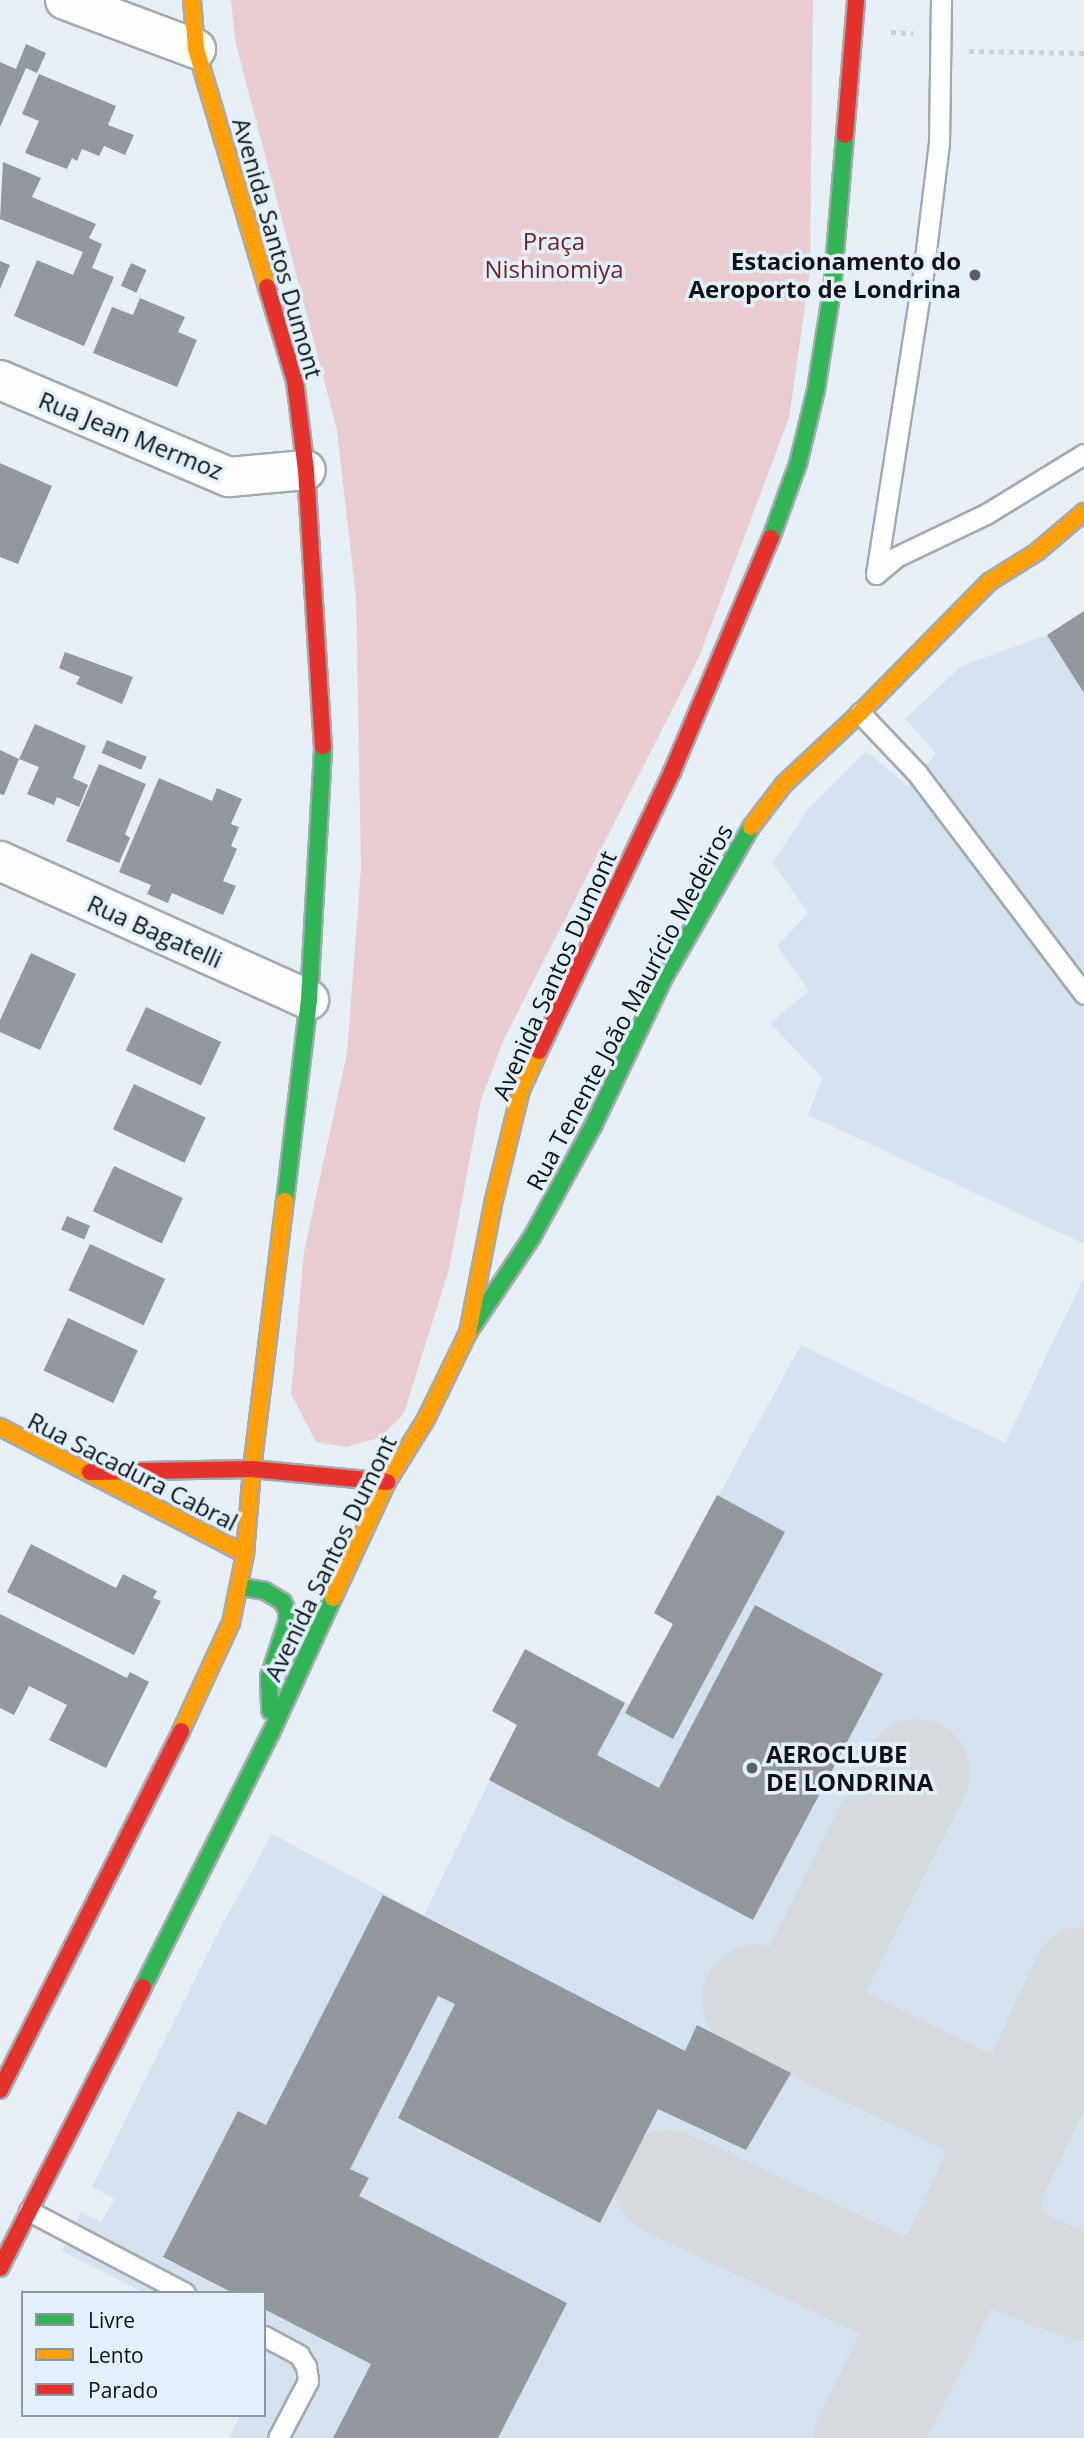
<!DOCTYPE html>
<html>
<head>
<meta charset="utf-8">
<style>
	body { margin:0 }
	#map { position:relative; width:1084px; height:2438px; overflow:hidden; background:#e7eff6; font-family:"Open Sans",sans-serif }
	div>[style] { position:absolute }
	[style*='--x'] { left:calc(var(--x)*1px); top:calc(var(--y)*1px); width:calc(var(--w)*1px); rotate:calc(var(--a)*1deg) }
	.built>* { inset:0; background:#d4e2ef }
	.green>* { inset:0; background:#e8cccf }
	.taxiway>* { height:107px; margin:-53.5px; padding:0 53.5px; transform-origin:53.5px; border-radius:53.5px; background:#d6dadf }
	.building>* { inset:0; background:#91979c; transform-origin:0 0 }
	.path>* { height:4.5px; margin-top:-2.25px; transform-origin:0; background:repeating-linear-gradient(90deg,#cccfd1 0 5px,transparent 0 10px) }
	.roads { filter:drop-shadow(2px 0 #a3a9ae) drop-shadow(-2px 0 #a3a9ae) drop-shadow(0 2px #a3a9ae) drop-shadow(0 -2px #a3a9ae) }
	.lane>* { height:19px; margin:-9.5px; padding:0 9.5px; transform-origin:9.5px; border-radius:9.5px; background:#fbfdfe }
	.street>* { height:38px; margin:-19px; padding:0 19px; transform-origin:19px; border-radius:19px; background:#fbfdfe }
	.fast>* { height:16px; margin:-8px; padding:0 8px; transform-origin:8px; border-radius:8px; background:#30b455 }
	.slow>* { height:16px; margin:-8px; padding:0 8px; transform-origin:8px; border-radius:8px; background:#ff9f0a }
	.jam>* { height:16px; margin:-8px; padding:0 8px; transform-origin:8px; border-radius:8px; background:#e5322d }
	.dots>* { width:19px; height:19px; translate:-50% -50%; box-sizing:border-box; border:4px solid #e1f0fc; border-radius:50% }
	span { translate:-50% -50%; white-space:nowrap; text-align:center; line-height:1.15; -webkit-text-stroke:7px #e1f0fc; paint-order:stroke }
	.park-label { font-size:24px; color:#762228 }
	.street-label { font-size:24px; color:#0d1216 }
	.poi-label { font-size:24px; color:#0d1216; font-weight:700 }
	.right { translate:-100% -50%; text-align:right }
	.left { translate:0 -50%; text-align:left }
	.legend { position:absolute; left:21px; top:2291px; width:245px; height:126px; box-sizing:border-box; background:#e1f0fc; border:2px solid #8c97a0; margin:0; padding:9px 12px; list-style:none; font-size:21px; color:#0d1216 }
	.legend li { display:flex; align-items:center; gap:14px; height:35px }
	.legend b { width:35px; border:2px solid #8c97a0 }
</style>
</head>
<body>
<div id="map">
	<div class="built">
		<div style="clip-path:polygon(1084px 611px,1084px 1244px,808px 1115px,822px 1078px,770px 1023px,809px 991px,777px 946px,808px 913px,773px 863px,808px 809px,866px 751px,908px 786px,936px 754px,905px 719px,961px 666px,1047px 635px)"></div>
		<div style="clip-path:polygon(1084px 1277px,1084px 2438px,229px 2438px,240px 2415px,264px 2415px,264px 2366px,268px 2357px,264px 2355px,264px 2293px,144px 2293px,62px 2251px,81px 2212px,101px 2222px,115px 2199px,92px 2187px,221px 1927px,272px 1834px,424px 1915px,517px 1725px,492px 1711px,525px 1649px,629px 1704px,673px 1624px,654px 1613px,801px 1345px,1005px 1443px)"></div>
	</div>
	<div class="green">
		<div style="clip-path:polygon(231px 0,813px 0,810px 271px,789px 418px,699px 657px,504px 1039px,481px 1100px,449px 1269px,404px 1413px,381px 1437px,347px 1447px,316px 1442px,291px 1394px,304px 1252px,347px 1053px,361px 868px,356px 598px,337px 430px,236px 44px)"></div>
	</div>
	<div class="taxiway">
		<div style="--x:755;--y:1998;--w:248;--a:26"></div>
		<div style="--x:978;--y:2107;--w:29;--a:-2"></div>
		<div style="--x:1007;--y:2106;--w:27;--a:-28"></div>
		<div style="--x:811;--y:2024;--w:27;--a:-110"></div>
		<div style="--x:802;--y:1999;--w:254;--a:-63.3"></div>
		<div style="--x:668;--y:2183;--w:245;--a:25.4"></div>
		<div style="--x:889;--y:2288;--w:12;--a:14"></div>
		<div style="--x:901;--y:2291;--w:22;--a:-10"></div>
		<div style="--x:923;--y:2287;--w:34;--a:-36"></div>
		<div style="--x:984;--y:2196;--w:45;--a:73.2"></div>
		<div style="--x:997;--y:2239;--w:30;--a:48"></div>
		<div style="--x:1017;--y:2261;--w:72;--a:21.2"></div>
		<div style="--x:867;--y:2438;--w:191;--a:-63.8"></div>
		<div style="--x:951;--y:2267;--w:316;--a:-65.1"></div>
	</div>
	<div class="building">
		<div style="clip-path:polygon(26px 44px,46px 53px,37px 73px,26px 68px,0 127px,0 62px,16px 69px)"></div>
		<div style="clip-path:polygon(39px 74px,116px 106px,108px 125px,134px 135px,125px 155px,104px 146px,99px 156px,82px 149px,77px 161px,72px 158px,67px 169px,25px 153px,39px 121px,22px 114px)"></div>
		<div style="clip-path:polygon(3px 162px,41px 178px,32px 197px,96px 224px,89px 238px,102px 244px,92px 268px,114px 277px,84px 346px,14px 316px,37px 260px,73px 275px,83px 252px,0 219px)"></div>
		<div style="clip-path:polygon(0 261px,10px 265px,0 289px)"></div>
		<div style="left:131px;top:263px;width:17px;height:25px;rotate:24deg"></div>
		<div style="clip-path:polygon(140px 298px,185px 317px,178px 332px,197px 340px,177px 387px,93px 353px,112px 307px,133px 315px)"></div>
		<div style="clip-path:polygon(0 463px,52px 486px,18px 564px,0 557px)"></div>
		<div style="clip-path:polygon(1084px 611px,1084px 693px,1047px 635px)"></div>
		<div style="clip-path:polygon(65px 652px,133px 677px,122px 704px,76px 684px,80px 677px,59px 668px)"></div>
		<div style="clip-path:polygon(35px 724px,86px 746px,73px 778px,88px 785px,79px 807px,57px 797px,54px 805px,27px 794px,39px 767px,19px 759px,4px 795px,0 794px,0 750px,19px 759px)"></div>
		<div style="left:107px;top:740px;width:43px;height:14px;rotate:23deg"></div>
		<div style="clip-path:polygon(99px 764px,146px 784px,125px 834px,130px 838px,119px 863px,66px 841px)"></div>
		<div style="clip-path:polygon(159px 778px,212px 801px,217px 788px,242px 799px,231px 824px,239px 827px,231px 846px,237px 849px,223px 881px,236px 886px,223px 915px,172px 893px,168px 903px,147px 894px,151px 885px,119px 872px)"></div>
		<div style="clip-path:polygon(31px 953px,76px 974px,40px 1050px,0 1032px,0 1020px)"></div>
		<div style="left:146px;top:1007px;width:83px;height:48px;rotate:25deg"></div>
		<div style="left:134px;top:1084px;width:79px;height:50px;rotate:25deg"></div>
		<div style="left:114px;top:1166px;width:76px;height:50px;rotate:25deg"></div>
		<div style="left:67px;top:1216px;width:25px;height:15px;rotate:23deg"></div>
		<div style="left:90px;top:1244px;width:83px;height:51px;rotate:25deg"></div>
		<div style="left:68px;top:1318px;width:77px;height:58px;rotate:25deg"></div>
		<div style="clip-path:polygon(717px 1495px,785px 1532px,673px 1739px,625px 1713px,673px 1624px,654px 1613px)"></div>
		<div style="clip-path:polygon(31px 1544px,116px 1588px,123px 1574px,157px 1591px,153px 1598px,161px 1601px,134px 1655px,7px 1592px)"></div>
		<div style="clip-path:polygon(755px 1605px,883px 1674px,753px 1920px,489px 1780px,517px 1725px,492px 1711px,525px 1649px,625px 1703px,597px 1755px,659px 1788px)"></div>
		<div style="clip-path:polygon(0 1614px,127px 1678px,130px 1672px,149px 1682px,106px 1768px,49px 1740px,67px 1705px,29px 1686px,14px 1715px,0 1708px)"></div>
		<div style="clip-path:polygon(383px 1895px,685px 2051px,697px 2025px,791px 2073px,746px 2150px,658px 2109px,600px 2223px,398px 2118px,455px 2004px,438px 1996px,350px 2169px,369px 2178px,359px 2196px,567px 2303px,498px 2438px,333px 2438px,371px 2364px,264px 2309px,264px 2293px,233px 2293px,163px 2257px,238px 2111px,266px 2125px)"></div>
	</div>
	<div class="path">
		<div style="--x:891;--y:32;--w:22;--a:3"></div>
		<div style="--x:969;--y:51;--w:115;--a:1"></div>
	</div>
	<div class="roads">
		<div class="lane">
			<div style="--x:876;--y:574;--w:303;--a:-81.1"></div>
			<div style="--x:923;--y:275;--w:133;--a:-83.1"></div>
			<div style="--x:939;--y:143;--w:143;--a:-89.2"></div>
			<div style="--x:876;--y:574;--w:26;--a:-40"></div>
			<div style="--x:896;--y:557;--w:100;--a:-25.5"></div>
			<div style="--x:986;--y:514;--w:115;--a:-31.5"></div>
			<div style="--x:860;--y:713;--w:83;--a:46.5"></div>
			<div style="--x:917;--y:773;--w:277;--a:52.9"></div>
			<div style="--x:29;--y:2211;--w:176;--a:27.7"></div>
			<div style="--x:264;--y:2336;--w:40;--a:28"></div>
			<div style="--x:299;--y:2355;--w:13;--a:58"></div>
			<div style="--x:306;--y:2366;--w:15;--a:82"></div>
			<div style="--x:308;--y:2381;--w:64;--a:117.8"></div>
		</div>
		<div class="street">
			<div style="--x:65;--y:0;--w:140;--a:20.5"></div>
			<div style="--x:0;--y:380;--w:249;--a:23"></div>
			<div style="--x:229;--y:477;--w:77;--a:-5.2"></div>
			<div style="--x:0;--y:861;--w:339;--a:24.2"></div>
		</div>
		<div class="fast">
			<div style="--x:771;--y:538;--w:79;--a:-70"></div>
			<div style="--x:798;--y:464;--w:76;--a:-76.3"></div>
			<div style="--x:816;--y:390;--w:101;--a:-80.9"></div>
			<div style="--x:832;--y:290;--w:156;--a:-85.2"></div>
			<div style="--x:285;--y:1201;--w:202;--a:-83.2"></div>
			<div style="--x:309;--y:1000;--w:254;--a:-86.8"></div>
			<div style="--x:468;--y:1333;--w:115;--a:-56.3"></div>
			<div style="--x:532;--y:1237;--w:127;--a:-61.2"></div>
			<div style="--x:593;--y:1126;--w:166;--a:-64.4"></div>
			<div style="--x:665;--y:976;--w:172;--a:-60"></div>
			<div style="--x:241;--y:1587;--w:24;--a:9"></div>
			<div style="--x:265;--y:1591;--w:21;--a:31"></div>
			<div style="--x:283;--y:1602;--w:10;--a:66"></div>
			<div style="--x:287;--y:1611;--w:11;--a:90"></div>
			<div style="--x:287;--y:1622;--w:58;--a:108.1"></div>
			<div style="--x:269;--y:1677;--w:34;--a:88"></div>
			<div style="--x:143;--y:1987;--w:282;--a:-63.3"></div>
			<div style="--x:270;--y:1735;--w:151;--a:-65.3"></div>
		</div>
		<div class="slow">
			<div style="--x:192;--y:0;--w:49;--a:85.3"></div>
			<div style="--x:196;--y:49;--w:248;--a:73.4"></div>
			<div style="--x:751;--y:827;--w:54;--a:-52.5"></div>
			<div style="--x:784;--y:784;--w:104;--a:-43.1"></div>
			<div style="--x:860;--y:713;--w:184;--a:-45.4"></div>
			<div style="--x:989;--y:582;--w:57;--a:-32"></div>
			<div style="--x:1037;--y:552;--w:62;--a:-40.4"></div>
			<div style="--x:0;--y:1427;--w:276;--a:27.4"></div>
			<div style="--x:333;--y:1598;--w:128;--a:-65"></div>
			<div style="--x:387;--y:1482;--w:74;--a:-58.2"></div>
			<div style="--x:426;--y:1419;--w:96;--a:-64"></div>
			<div style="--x:468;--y:1333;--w:131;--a:-79"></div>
			<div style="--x:493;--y:1204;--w:117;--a:-76.2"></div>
			<div style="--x:521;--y:1090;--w:43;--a:-65.2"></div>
			<div style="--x:181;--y:1731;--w:119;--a:-65.2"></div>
			<div style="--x:231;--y:1623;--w:70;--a:-78.5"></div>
			<div style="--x:245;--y:1554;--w:85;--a:-85.3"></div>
			<div style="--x:252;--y:1469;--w:270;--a:-83"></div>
		</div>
		<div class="jam">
			<div style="--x:845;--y:135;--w:135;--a:-85.3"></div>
			<div style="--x:267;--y:287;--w:98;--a:73.4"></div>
			<div style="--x:295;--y:381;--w:90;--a:83"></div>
			<div style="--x:306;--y:470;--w:277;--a:86.5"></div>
			<div style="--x:539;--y:1051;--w:309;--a:-64.5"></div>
			<div style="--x:672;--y:772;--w:254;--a:-67.1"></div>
			<div style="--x:252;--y:1469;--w:136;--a:5.5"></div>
			<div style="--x:90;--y:1472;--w:162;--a:-1.1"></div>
			<div style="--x:0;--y:2090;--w:402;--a:-63.2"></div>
			<div style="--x:0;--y:2268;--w:315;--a:-63"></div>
		</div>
	</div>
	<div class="dots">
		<div style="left:975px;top:275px;background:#595f64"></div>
		<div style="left:752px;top:1768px;background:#595f64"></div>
	</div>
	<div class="park-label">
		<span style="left:554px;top:255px">Praça<br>Nishinomiya</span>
	</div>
	<div class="street-label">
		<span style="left:278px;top:248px;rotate:74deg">Avenida Santos Dumont</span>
		<span style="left:131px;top:435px;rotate:22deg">Rua Jean Mermoz</span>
		<span style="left:155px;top:931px;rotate:24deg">Rua Bagatelli</span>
		<span style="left:554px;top:975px;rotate:-66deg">Avenida Santos Dumont</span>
		<span style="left:629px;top:1007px;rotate:-62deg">Rua Tenente João Maurício Medeiros</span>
		<span style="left:133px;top:1471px;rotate:27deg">Rua Sacadura Cabral</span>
		<span style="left:330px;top:1558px;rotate:-64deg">Avenida Santos Dumont</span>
	</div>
	<div class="poi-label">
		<span class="right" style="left:961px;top:275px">Estacionamento do<br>Aeroporto de Londrina</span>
		<span class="left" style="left:766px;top:1768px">AEROCLUBE<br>DE LONDRINA</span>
	</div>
	<ul class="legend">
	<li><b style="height:9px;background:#30b455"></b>Livre</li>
	<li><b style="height:9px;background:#ff9f0a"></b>Lento</li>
	<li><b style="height:9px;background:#e5322d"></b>Parado</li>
	</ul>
</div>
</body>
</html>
